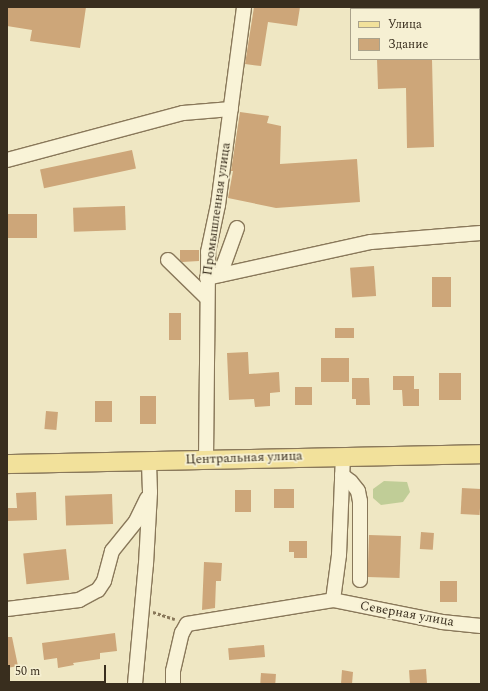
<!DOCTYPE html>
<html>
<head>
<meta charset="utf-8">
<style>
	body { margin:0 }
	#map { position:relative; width:488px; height:691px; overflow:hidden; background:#efe7c3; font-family:Spectral,serif }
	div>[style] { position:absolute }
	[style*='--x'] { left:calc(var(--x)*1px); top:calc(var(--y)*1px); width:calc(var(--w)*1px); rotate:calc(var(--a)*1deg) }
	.green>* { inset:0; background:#c0cd97 }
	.building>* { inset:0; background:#cda679; transform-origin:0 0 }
	.path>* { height:2.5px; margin-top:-1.25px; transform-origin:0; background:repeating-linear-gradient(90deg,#89785a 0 3px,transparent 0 5px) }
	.roads { filter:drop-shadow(1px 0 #89785a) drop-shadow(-1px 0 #89785a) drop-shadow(0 1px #89785a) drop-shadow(0 -1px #89785a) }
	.minor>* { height:14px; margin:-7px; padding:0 7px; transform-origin:7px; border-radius:7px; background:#f9f3d7 }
	.major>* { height:18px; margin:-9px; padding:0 9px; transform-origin:9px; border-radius:9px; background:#f2e19b }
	span { translate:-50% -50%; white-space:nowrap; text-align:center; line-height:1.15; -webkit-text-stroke:3.5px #f6f0d3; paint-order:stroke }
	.street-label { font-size:13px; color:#392e1e }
	.frame { position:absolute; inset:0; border:8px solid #392e1e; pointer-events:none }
	.legend { position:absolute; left:350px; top:8px; width:130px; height:52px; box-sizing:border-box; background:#f6f0d3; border:1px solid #aaa28b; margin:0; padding:5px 7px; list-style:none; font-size:12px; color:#392e1e }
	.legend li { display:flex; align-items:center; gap:8px; height:20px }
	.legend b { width:20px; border:1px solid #aaa28b }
	.scale { position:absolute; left:8px; top:665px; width:98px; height:18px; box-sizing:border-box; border:2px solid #392e1e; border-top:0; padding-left:5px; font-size:12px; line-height:14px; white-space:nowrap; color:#392e1e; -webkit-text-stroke:3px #f6f0d3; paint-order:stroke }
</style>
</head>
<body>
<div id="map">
	<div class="green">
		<div style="clip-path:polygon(384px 481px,407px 482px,410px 492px,403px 502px,381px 505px,373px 498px,373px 489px)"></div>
	</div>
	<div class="building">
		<div style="clip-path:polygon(7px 7px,86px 7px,80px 48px,30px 41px,32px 30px,7px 26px)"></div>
		<div style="clip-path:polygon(254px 7px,300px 7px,297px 26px,268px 22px,261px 66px,245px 64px)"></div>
		<div style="clip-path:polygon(377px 59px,432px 59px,434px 147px,407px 148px,406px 88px,378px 89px)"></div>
		<div style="clip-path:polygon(240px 112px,269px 116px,267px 123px,281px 126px,280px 164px,357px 159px,360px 202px,276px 208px,228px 198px,233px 171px,231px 171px)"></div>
		<div style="left:132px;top:150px;width:19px;height:94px;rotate:78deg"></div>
		<div style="left:125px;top:206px;width:24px;height:52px;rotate:88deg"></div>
		<div style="left:37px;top:214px;width:24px;height:30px;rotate:90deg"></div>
		<div style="clip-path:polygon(180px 250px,199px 250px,199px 261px,182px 262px,180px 260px)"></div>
		<div style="left:374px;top:266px;width:30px;height:24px;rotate:86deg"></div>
		<div style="left:432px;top:277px;width:19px;height:30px"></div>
		<div style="left:169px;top:313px;width:12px;height:27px"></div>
		<div style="left:335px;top:328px;width:19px;height:10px"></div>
		<div style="clip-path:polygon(248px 352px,249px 374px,279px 372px,280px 392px,270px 393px,270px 406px,255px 407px,254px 399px,229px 400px,227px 353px)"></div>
		<div style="left:321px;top:358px;width:28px;height:24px"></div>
		<div style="left:439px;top:373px;width:22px;height:27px"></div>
		<div style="clip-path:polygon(393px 376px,414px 376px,414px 389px,419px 389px,419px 406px,403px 406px,402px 390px,393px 390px)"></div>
		<div style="clip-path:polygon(352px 378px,369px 378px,370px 405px,356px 405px,356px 399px,352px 399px)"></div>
		<div style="left:295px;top:387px;width:17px;height:18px"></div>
		<div style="left:140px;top:396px;width:16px;height:28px"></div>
		<div style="left:95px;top:401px;width:17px;height:21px"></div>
		<div style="left:46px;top:411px;width:12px;height:18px;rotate:5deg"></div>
		<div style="left:462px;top:488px;width:19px;height:26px;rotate:3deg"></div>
		<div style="left:274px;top:489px;width:20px;height:19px"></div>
		<div style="left:235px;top:490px;width:16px;height:22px"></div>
		<div style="clip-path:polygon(36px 492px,37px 520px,7px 521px,7px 508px,17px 508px,16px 493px)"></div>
		<div style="left:112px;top:494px;width:30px;height:47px;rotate:88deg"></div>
		<div style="left:421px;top:532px;width:13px;height:17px;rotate:4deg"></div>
		<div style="left:369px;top:535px;width:32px;height:42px;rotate:2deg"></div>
		<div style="clip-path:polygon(289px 541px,307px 541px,307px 558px,294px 558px,294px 552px,289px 552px)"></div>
		<div style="left:66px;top:549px;width:31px;height:43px;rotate:84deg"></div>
		<div style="clip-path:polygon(204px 562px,222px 563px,221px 581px,216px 581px,215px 608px,202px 610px)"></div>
		<div style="left:440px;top:581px;width:17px;height:21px"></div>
		<div style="clip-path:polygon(115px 633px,117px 651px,100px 653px,100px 659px,73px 663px,74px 665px,58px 668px,57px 658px,44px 660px,42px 643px)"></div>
		<div style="clip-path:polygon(7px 637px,12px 637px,18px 666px,7px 668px)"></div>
		<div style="left:264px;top:645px;width:12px;height:36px;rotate:85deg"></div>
		<div style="left:426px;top:669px;width:15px;height:17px;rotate:86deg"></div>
		<div style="clip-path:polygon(342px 670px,353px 672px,352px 684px,341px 684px)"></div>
		<div style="left:261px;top:673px;width:15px;height:11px;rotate:4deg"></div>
	</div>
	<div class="path">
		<div style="--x:153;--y:612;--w:23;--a:18"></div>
	</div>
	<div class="roads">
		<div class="minor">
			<div style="--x:7;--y:160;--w:182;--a:-15"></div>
			<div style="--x:183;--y:113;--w:48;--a:-4.8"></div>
			<div style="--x:168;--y:260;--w:54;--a:44.3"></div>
			<div style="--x:220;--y:275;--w:50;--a:-70.1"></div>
			<div style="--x:207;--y:278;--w:168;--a:-12.4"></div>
			<div style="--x:371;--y:242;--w:110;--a:-4.7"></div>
			<div style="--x:206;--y:459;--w:207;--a:-89.4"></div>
			<div style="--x:208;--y:252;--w:48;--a:-78"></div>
			<div style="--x:218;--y:205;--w:200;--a:-82.5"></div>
			<div style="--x:342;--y:475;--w:11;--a:38"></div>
			<div style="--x:351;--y:482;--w:11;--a:52"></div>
			<div style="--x:358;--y:491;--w:10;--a:79"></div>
			<div style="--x:360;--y:501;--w:79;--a:90"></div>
			<div style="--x:333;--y:600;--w:45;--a:-82.4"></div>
			<div style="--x:339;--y:555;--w:99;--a:-87.7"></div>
			<div style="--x:7;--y:609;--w:73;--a:-7.1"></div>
			<div style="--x:79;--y:600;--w:21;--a:-28"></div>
			<div style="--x:98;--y:590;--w:11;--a:-56"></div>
			<div style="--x:104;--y:581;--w:31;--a:-75"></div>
			<div style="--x:112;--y:551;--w:38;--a:-51"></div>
			<div style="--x:136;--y:521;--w:25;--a:-64"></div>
			<div style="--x:135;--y:684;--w:121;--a:-84.8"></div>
			<div style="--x:146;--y:564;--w:72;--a:-86.8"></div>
			<div style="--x:150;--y:492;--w:31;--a:-92"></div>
			<div style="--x:173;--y:684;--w:13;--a:-90"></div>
			<div style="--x:173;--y:671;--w:39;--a:-77"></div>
			<div style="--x:182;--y:633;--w:10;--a:-61"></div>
			<div style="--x:187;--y:624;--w:148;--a:-9.3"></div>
			<div style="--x:333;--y:600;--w:111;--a:11.4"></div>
			<div style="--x:442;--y:622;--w:39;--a:6"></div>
		</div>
		<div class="major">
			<div style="--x:7;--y:464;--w:474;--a:-1.2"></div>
		</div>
	</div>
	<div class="street-label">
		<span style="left:217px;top:209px;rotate:-82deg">Промышленная улица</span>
		<span style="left:244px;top:458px;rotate:-2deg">Центральная улица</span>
		<span style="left:407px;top:614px;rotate:10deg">Северная улица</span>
	</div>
	<div class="frame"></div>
	<ul class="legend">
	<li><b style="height:5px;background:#f2e19b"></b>Улица</li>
	<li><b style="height:11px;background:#cda679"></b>Здание</li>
	</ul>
	<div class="scale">50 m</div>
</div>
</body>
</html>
